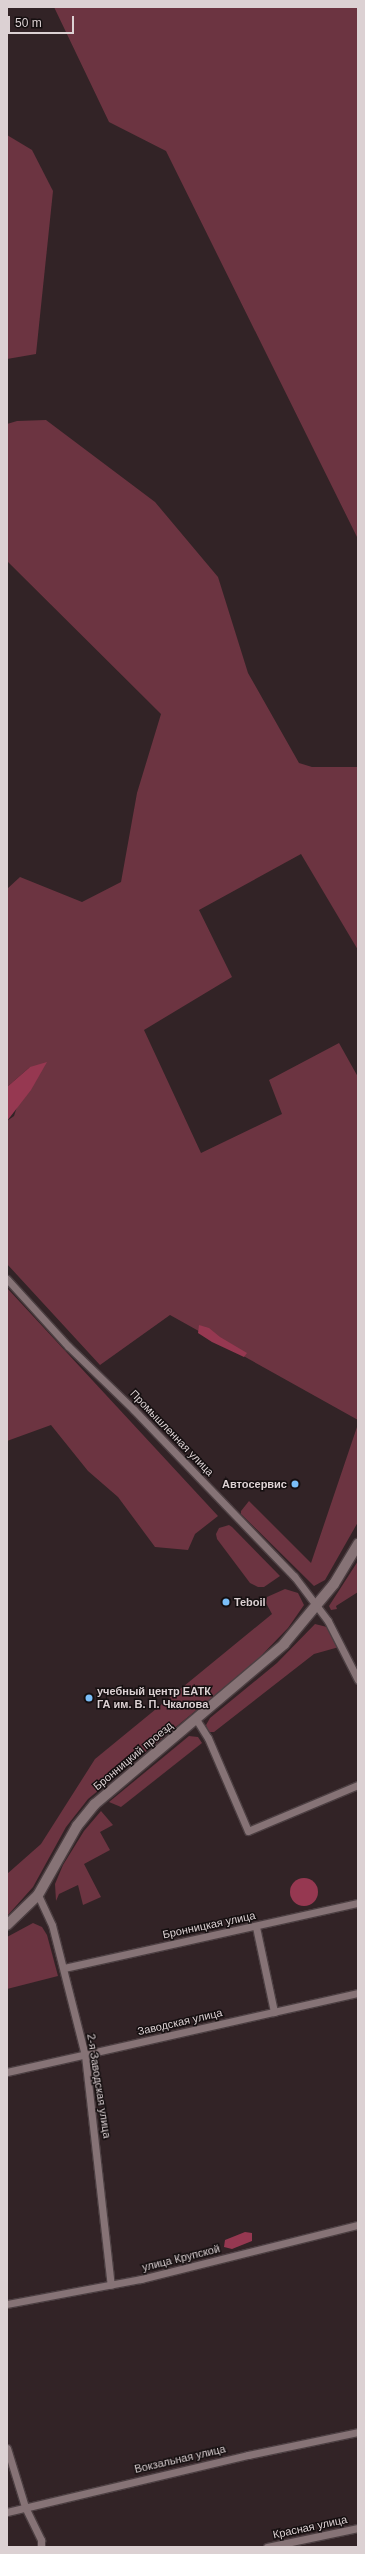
<!DOCTYPE html>
<html>
<head>
<meta charset="utf-8">
<style>
	body { margin:0 }
	#map { position:relative; width:365px; height:2554px; overflow:hidden; background:#322326; font-family:Helvetica,sans-serif }
	div>[style] { position:absolute }
	[style*='--x'] { left:calc(var(--x)*1px); top:calc(var(--y)*1px); width:calc(var(--w)*1px); rotate:calc(var(--a)*1deg) }
	.green>* { inset:0; background:#6c3441 }
	.water>* { inset:0; background:#963851 }
	.round { border-radius:50% }
	.roads { filter:drop-shadow(1px 0 #4c3f42) drop-shadow(-1px 0 #4c3f42) drop-shadow(0 1px #4c3f42) drop-shadow(0 -1px #4c3f42) }
	.street>* { height:7px; margin:-3.5px; padding:0 3.5px; transform-origin:3.5px; border-radius:3.5px; background:#867376 }
	.secondary>* { height:10px; margin:-5px; padding:0 5px; transform-origin:5px; border-radius:5px; background:#867376 }
	.dots>* { width:11px; height:11px; translate:-50% -50%; box-sizing:border-box; border:2px solid #150f10; border-radius:50% }
	span { translate:-50% -50%; white-space:nowrap; text-align:center; line-height:1.15; -webkit-text-stroke:3px #150f10; paint-order:stroke }
	.street-label { font-size:11px; color:#dcd1d3 }
	.poi-label { font-size:11px; color:#dcd1d3; font-weight:700 }
	.right { translate:-100% -50%; text-align:right }
	.left { translate:0 -50%; text-align:left }
	.frame { position:absolute; inset:0; border:8px solid #dcd1d3; pointer-events:none }
	.scale { position:absolute; left:8px; top:16px; width:66px; height:18px; box-sizing:border-box; border:2px solid #dcd1d3; border-top:0; padding-left:5px; font-size:12px; line-height:14px; white-space:nowrap; color:#dcd1d3; -webkit-text-stroke:3px #150f10; paint-order:stroke }
</style>
</head>
<body>
<div id="map">
	<div class="green">
		<div style="clip-path:polygon(54px 7px,358px 7px,358px 539px,166px 151px,109px 122px)"></div>
		<div style="clip-path:polygon(7px 135px,32px 150px,53px 191px,36px 354px,7px 359px)"></div>
		<div style="clip-path:polygon(46px 420px,155px 502px,218px 577px,248px 673px,299px 763px,312px 767px,358px 767px,358px 950px,301px 854px,199px 910px,232px 977px,144px 1030px,201px 1153px,282px 1114px,269px 1080px,339px 1043px,358px 1077px,358px 1420px,170px 1315px,100px 1365px,7px 1264px,7px 1121px,14px 1116px,30px 1067px,7px 1087px,7px 889px,20px 877px,82px 902px,121px 882px,137px 793px,161px 714px,7px 561px,7px 424px,17px 421px)"></div>
		<div style="clip-path:polygon(7px 1288px,218px 1516px,195px 1534px,188px 1550px,155px 1547px,118px 1497px,88px 1471px,51px 1425px,7px 1441px)"></div>
		<div style="clip-path:polygon(358px 1424px,358px 1522px,325px 1580px,314px 1586px,241px 1514px,241px 1511px,249px 1501px,311px 1563px)"></div>
		<div style="clip-path:polygon(229px 1525px,232px 1527px,280px 1576px,264px 1587px,258px 1587px,250px 1583px,217px 1539px,216px 1534px,219px 1528px)"></div>
		<div style="clip-path:polygon(358px 1561px,358px 1592px,336px 1606px,337px 1609px,331px 1610px,329px 1606px)"></div>
		<div style="clip-path:polygon(285px 1589px,298px 1593px,304px 1605px,288px 1628px,255px 1662px,88px 1799px,66px 1827px,33px 1887px,7px 1916px,7px 1874px,41px 1844px,95px 1759px,272px 1614px,266px 1603px,267px 1597px)"></div>
		<div style="clip-path:polygon(315px 1624px,327px 1627px,339px 1647px,314px 1654px,214px 1732px,209px 1732px,206px 1725px,210px 1718px,277px 1663px)"></div>
		<div style="clip-path:polygon(189px 1736px,198px 1737px,202px 1743px,121px 1807px,109px 1802px)"></div>
		<div style="clip-path:polygon(101px 1811px,113px 1825px,100px 1832px,110px 1850px,84px 1864px,101px 1897px,83px 1905px,78px 1885px,59px 1894px,56px 1901px,55px 1884px,63px 1865px,84px 1831px)"></div>
		<div style="clip-path:polygon(33px 1923px,42px 1927px,47px 1935px,58px 1976px,7px 1989px,7px 1937px)"></div>
	</div>
	<div class="water">
		<div style="clip-path:polygon(47px 1062px,31px 1090px,7px 1121px,7px 1087px,30px 1067px)"></div>
		<div style="clip-path:polygon(199px 1325px,209px 1328px,220px 1337px,247px 1353px,244px 1357px,212px 1342px,198px 1333px)"></div>
		<div class="round" style="left:290px;top:1878px;width:28px;height:28px"></div>
		<div style="clip-path:polygon(245px 2232px,252px 2233px,252px 2241px,232px 2249px,224px 2247px,225px 2240px)"></div>
	</div>
	<div class="roads">
		<div class="street">
			<div style="--x:7;--y:1279;--w:91;--a:47.7"></div>
			<div style="--x:68;--y:1346;--w:92;--a:44.1"></div>
			<div style="--x:134;--y:1410;--w:231;--a:46.1"></div>
			<div style="--x:294;--y:1576;--w:56;--a:52.9"></div>
			<div style="--x:328;--y:1621;--w:66;--a:63"></div>
			<div style="--x:196;--y:1719;--w:22;--a:58"></div>
			<div style="--x:208;--y:1738;--w:101;--a:66.7"></div>
			<div style="--x:248;--y:1831;--w:119;--a:-22.7"></div>
			<div style="--x:38;--y:1895;--w:33;--a:65"></div>
			<div style="--x:52;--y:1925;--w:134;--a:75.8"></div>
			<div style="--x:85;--y:2055;--w:231;--a:83.6"></div>
			<div style="--x:256;--y:1927;--w:87;--a:78"></div>
			<div style="--x:64;--y:1968;--w:301;--a:-12.5"></div>
			<div style="--x:7;--y:2072;--w:360;--a:-12.7"></div>
			<div style="--x:7;--y:2304;--w:136;--a:-10.6"></div>
			<div style="--x:141;--y:2279;--w:224;--a:-14"></div>
			<div style="--x:7;--y:2448;--w:62;--a:73"></div>
			<div style="--x:25;--y:2507;--w:37;--a:64"></div>
			<div style="--x:41;--y:2540;--w:7;--a:90"></div>
			<div style="--x:7;--y:2512;--w:248;--a:-13.3"></div>
			<div style="--x:248;--y:2455;--w:112;--a:-11.8"></div>
			<div style="--x:267;--y:2547;--w:93;--a:-11.8"></div>
		</div>
		<div class="secondary">
			<div style="--x:7;--y:1925;--w:43;--a:-44.1"></div>
			<div style="--x:38;--y:1895;--w:79;--a:-60.5"></div>
			<div style="--x:77;--y:1826;--w:28;--a:-51"></div>
			<div style="--x:95;--y:1804;--w:248;--a:-40.2"></div>
			<div style="--x:284;--y:1644;--w:78;--a:-50.2"></div>
			<div style="--x:334;--y:1584;--w:47;--a:-59"></div>
		</div>
	</div>
	<div class="dots">
		<div style="left:295px;top:1484px;background:#7abef8"></div>
		<div style="left:226px;top:1602px;background:#7abef8"></div>
		<div style="left:89px;top:1698px;background:#7abef8"></div>
	</div>
	<div class="street-label">
		<span style="left:172px;top:1433px;rotate:46deg">Промышленная улица</span>
		<span style="left:133px;top:1756px;rotate:-40deg">Бронницкий проезд</span>
		<span style="left:209px;top:1925px;rotate:-12deg">Бронницкая улица</span>
		<span style="left:180px;top:2022px;rotate:-13deg">Заводская улица</span>
		<span style="left:99px;top:2086px;rotate:81deg">2-я Заводская улица</span>
		<span style="left:181px;top:2258px;rotate:-14deg">улица Крупской</span>
		<span style="left:180px;top:2459px;rotate:-13deg">Вокзальная улица</span>
		<span style="left:310px;top:2527px;rotate:-12deg">Красная улица</span>
	</div>
	<div class="poi-label">
		<span class="right" style="left:287px;top:1484px">Автосервис</span>
		<span class="left" style="left:234px;top:1602px">Teboil</span>
		<span class="left" style="left:97px;top:1698px">учебный центр ЕАТК<br>ГА им. В. П. Чкалова</span>
	</div>
	<div class="frame"></div>
	<div class="scale">50 m</div>
</div>
</body>
</html>
